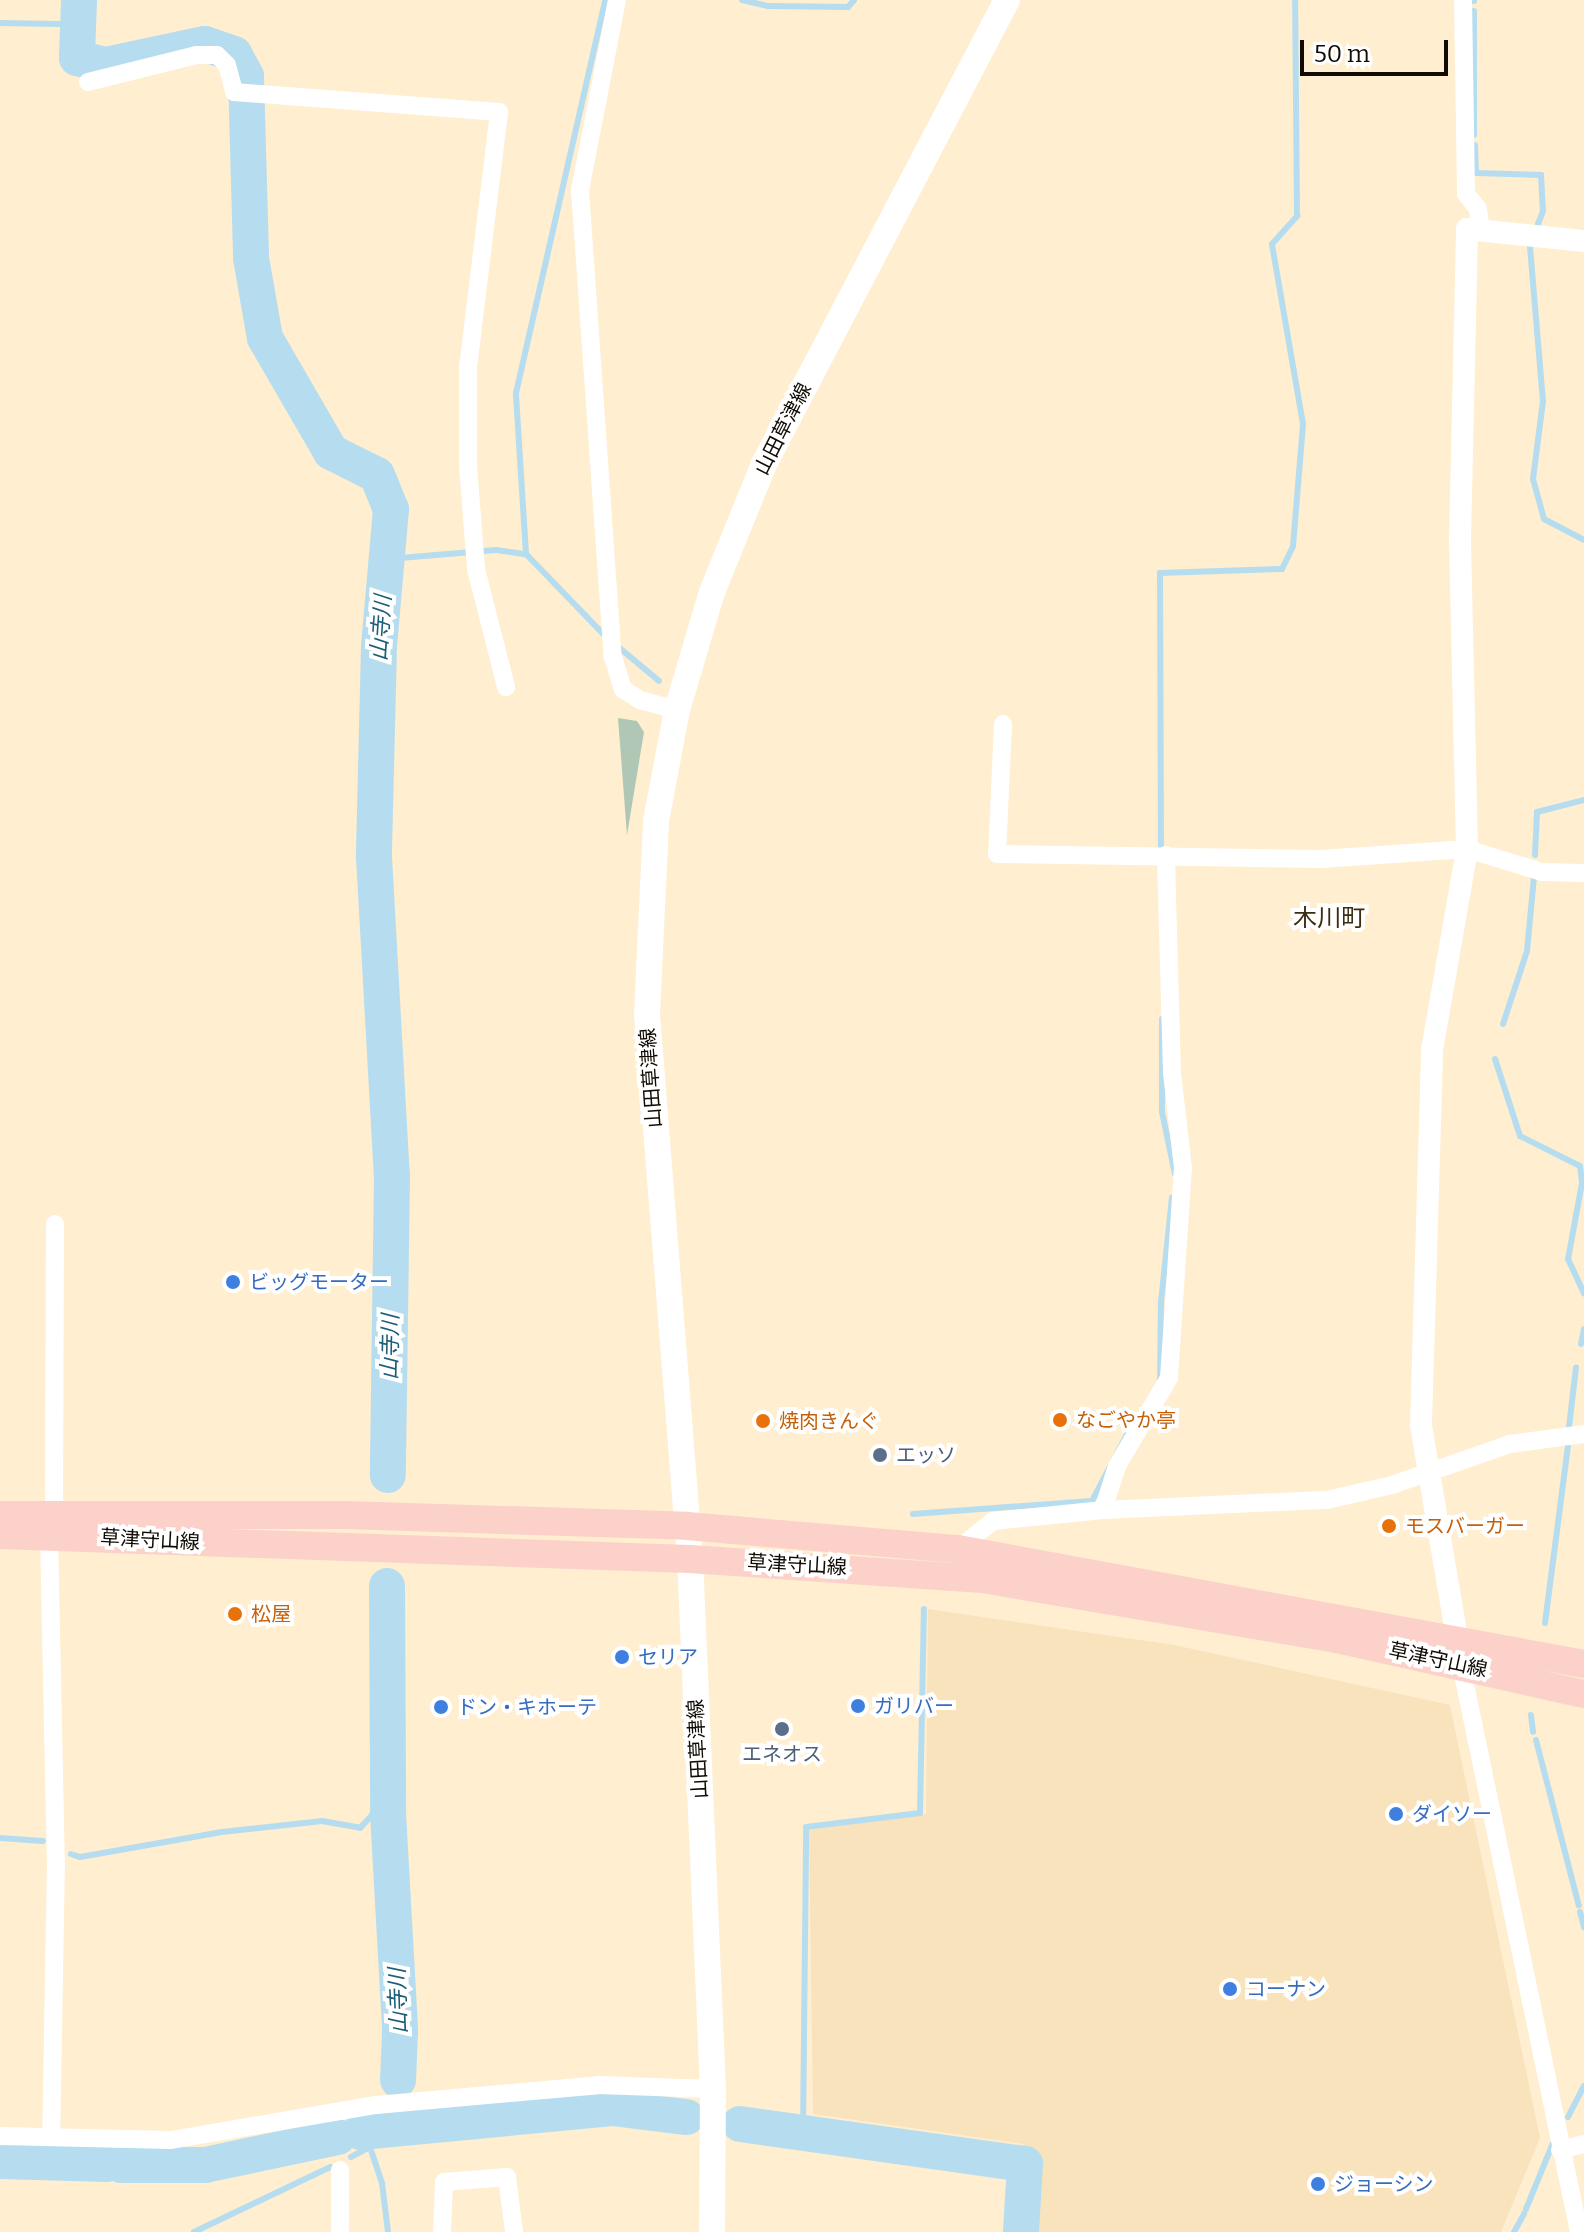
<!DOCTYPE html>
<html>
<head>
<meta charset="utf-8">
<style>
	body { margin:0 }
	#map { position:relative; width:1584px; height:2232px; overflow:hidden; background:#ffeecf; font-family:Bitter,"Noto Sans JP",serif }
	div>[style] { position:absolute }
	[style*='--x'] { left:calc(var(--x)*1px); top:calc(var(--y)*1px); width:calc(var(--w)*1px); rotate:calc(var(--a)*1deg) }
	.built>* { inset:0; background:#f8e3bd }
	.green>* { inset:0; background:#b1c7b6 }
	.stream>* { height:6px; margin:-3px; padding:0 3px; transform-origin:3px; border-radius:3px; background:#b6ddef }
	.river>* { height:36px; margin:-18px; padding:0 18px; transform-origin:18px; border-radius:18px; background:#b6ddef }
	.minor>* { height:18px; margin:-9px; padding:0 9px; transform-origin:9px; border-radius:9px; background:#fff }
	.tertiary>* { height:22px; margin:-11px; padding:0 11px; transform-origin:11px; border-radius:11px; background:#fff }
	.secondary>* { height:26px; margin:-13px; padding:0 13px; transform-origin:13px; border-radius:13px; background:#fff }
	.primary>* { height:28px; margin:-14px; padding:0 14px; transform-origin:14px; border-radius:14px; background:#fbd1c9 }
	.dots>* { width:22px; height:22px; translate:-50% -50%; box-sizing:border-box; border:4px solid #fff; border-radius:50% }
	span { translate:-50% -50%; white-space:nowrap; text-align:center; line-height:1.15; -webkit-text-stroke:8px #fff; paint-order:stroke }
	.street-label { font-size:20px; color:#100b03 }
	.shop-label { font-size:20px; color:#366cbe }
	.left { translate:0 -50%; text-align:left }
	.food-label { font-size:20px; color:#c56008 }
	.service-label { font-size:20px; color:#4e5e75 }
	.water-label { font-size:22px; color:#1c5e79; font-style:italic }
	.quarter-label { font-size:24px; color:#3b2d13 }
	.scale { position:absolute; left:1300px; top:40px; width:148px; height:36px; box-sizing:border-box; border:4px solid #100b03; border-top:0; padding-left:10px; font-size:24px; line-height:28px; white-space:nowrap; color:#100b03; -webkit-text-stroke:6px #fff; paint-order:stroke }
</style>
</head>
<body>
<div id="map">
	<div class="built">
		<div style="clip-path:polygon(928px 1609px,1174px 1645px,1450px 1705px,1540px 2138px,1501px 2232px,1029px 2232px,1031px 2156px,1023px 2144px,813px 2114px,809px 1830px,926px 1814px)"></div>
	</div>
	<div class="green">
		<div style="clip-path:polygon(618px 718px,637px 721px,644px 732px,627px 835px)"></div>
	</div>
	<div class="stream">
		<div style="--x:742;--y:0;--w:27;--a:13"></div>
		<div style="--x:768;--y:6;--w:80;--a:0.7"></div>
		<div style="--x:848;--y:7;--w:9;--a:-49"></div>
		<div style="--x:1474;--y:0;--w:1;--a:90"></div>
		<div style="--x:1474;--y:11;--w:124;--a:90"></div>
		<div style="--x:0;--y:23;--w:59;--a:1"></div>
		<div style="--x:1475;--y:145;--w:28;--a:88"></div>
		<div style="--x:1476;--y:173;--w:65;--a:1.8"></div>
		<div style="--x:1541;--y:175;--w:36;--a:87"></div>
		<div style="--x:1543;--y:211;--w:14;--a:111"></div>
		<div style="--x:1530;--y:247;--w:155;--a:85.2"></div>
		<div style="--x:1543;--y:401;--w:79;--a:97.3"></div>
		<div style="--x:1533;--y:479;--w:41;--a:74.6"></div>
		<div style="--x:1544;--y:519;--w:45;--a:27.7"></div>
		<div style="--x:526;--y:554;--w:117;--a:46"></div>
		<div style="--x:388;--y:559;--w:108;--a:-4.8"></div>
		<div style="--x:496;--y:550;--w:30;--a:8"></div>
		<div style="--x:526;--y:554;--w:161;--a:-93.6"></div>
		<div style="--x:516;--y:393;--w:403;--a:-77.2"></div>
		<div style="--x:616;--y:645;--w:56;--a:39.9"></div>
		<div style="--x:1161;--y:852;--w:279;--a:-90.2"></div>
		<div style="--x:1160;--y:573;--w:122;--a:-1.9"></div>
		<div style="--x:1282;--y:569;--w:25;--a:-64"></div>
		<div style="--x:1293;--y:546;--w:122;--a:-85.3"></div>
		<div style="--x:1303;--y:424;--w:183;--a:-99.8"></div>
		<div style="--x:1272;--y:244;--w:38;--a:-48"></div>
		<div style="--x:1297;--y:216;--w:216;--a:-90.5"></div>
		<div style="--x:1535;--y:855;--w:43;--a:-87.3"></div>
		<div style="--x:1537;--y:812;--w:49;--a:-14.3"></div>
		<div style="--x:1162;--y:1019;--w:93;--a:90"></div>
		<div style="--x:1162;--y:1112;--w:63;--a:78.2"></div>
		<div style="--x:1503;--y:1024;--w:77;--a:-71.8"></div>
		<div style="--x:1527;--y:951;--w:74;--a:-84.6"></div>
		<div style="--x:1495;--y:1059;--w:81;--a:72"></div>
		<div style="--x:1520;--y:1136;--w:67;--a:26.6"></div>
		<div style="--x:1580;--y:1166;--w:17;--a:83"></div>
		<div style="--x:1582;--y:1183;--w:77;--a:100.4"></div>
		<div style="--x:1568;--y:1259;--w:38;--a:65"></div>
		<div style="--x:1581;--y:1344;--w:15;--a:-79"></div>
		<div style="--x:1160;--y:1382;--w:80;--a:-89.3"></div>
		<div style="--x:1161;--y:1302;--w:105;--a:-84"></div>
		<div style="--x:1569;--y:1427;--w:60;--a:-83.3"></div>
		<div style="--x:913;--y:1514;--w:179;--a:-4.2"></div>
		<div style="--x:1092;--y:1501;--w:90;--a:-62.3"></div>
		<div style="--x:1545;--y:1623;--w:178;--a:-82.6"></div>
		<div style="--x:1531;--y:1715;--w:17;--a:83"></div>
		<div style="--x:1536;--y:1740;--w:171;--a:75.5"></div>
		<div style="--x:0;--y:1838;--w:43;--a:4"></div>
		<div style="--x:71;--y:1854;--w:9;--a:18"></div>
		<div style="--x:80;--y:1857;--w:144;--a:-10"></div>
		<div style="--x:222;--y:1832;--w:101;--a:-6.3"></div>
		<div style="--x:322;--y:1821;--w:39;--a:10"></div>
		<div style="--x:360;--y:1828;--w:18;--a:-47"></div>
		<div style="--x:372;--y:1815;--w:16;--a:-7"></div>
		<div style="--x:1580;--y:1912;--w:16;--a:75"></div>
		<div style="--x:1568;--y:2117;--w:35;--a:-63"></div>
		<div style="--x:365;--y:2132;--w:54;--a:71.6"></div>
		<div style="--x:382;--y:2183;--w:49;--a:83"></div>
		<div style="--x:803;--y:2133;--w:306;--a:-89.4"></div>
		<div style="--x:806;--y:1827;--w:115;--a:-7"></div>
		<div style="--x:920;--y:1813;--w:204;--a:-88.9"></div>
		<div style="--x:351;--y:2157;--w:19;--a:-28"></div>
		<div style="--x:1526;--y:2209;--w:71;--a:-67.8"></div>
		<div style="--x:194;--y:2232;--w:151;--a:-25.5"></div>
		<div style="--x:1514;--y:2232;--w:21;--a:-61"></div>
	</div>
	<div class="river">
		<div style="--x:79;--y:0;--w:58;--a:92"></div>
		<div style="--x:77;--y:58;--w:29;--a:14"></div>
		<div style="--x:105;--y:65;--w:102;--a:-11.9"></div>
		<div style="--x:205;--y:44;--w:31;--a:19"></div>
		<div style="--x:234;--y:54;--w:25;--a:61"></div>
		<div style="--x:246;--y:76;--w:182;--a:88.4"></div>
		<div style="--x:251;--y:258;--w:81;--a:80.1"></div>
		<div style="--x:265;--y:338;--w:132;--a:59.9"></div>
		<div style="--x:331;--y:452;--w:51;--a:26.6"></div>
		<div style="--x:377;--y:475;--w:37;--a:68"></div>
		<div style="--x:391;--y:509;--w:138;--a:95"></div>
		<div style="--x:379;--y:646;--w:211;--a:91.4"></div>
		<div style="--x:374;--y:857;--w:319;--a:86.8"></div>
		<div style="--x:392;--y:1175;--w:300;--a:90.8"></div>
		<div style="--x:387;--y:1586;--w:227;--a:89.7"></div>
		<div style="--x:388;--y:1813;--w:218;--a:86.8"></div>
		<div style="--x:400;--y:2031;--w:49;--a:92.3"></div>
		<div style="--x:740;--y:2124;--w:288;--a:8"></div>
		<div style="--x:1025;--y:2164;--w:68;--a:93.4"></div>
		<div style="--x:360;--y:2132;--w:253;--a:-5.4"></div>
		<div style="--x:612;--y:2108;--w:75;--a:6.9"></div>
		<div style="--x:0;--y:2161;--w:107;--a:1.6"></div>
		<div style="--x:121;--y:2165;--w:84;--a:0"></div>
		<div style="--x:205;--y:2165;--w:136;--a:-11.9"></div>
	</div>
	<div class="minor">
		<div style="--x:617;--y:0;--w:194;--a:101"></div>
		<div style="--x:580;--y:190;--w:468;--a:86"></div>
		<div style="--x:613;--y:657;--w:34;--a:73"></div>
		<div style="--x:623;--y:689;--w:20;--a:33"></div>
		<div style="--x:640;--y:700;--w:38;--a:15"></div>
		<div style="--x:1463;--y:0;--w:194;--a:89.1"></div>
		<div style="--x:1466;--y:194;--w:19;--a:51"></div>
		<div style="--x:1478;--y:209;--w:21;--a:82"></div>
		<div style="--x:88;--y:82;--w:111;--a:-14"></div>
		<div style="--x:196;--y:55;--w:21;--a:0"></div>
		<div style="--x:217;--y:55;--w:14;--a:45"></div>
		<div style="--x:227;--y:65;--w:28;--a:75"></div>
		<div style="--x:234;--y:92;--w:266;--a:4.3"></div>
		<div style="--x:499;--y:112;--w:257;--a:96.9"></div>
		<div style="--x:468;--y:367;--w:98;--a:90"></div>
		<div style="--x:468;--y:465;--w:104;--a:85.6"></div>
		<div style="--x:476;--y:569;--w:122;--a:75.7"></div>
		<div style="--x:1003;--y:724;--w:130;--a:92.6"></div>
		<div style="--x:997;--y:854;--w:324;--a:0.9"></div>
		<div style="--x:1321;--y:859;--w:146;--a:-3.9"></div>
		<div style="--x:1467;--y:849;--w:78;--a:17"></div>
		<div style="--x:1542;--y:872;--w:42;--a:1.4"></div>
		<div style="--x:1103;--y:1510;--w:46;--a:-72.3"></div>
		<div style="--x:1117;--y:1466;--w:102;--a:-59.4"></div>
		<div style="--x:1169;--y:1378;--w:210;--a:-86.2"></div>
		<div style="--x:1183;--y:1168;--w:96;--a:-96.6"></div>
		<div style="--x:1172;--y:1073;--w:218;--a:-91.6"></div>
		<div style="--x:54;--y:1516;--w:292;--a:-89.8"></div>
		<div style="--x:49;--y:1535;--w:326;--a:88.8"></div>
		<div style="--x:56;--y:1861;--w:275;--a:91"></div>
		<div style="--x:958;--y:1549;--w:45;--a:-38.7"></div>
		<div style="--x:993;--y:1521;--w:111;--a:-5.7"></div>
		<div style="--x:1103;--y:1510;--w:224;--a:-2.6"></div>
		<div style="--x:1327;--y:1500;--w:67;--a:-13"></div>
		<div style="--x:1392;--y:1485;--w:125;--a:-19.2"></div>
		<div style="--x:1510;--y:1444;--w:75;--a:-7.7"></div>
		<div style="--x:1461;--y:1665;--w:579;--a:78.24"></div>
		<div style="--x:0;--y:2136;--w:171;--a:1.3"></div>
		<div style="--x:171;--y:2140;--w:208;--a:-9.7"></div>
		<div style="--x:376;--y:2105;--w:223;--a:-5.1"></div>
		<div style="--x:598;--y:2085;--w:115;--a:2"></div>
		<div style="--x:1560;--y:2150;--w:25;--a:-14"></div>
		<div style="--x:340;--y:2232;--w:62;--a:-90"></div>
		<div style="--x:442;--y:2232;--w:50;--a:-87.7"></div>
		<div style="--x:444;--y:2182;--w:63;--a:-4.5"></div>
		<div style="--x:507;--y:2177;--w:55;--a:82.7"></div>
	</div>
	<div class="tertiary">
		<div style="--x:1460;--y:1656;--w:234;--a:-99.6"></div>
		<div style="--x:1421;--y:1425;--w:375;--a:-88.3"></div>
		<div style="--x:1432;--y:1050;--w:204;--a:-80.1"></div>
		<div style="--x:1467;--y:849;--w:309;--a:-91.3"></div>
		<div style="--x:1460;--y:540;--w:311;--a:-88.7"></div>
		<div style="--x:1467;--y:229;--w:118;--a:5.9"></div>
	</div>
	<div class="secondary">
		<div style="--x:712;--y:2232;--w:143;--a:-89.6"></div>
		<div style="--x:713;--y:2089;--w:530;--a:-92.48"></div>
		<div style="--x:690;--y:1559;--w:547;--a:-94.51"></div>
		<div style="--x:647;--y:1014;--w:193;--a:-87.3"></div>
		<div style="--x:656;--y:821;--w:113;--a:-79.3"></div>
		<div style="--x:677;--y:710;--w:123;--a:-73.5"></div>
		<div style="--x:712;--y:592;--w:138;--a:-67.9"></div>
		<div style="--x:764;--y:464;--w:524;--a:-62.36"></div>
	</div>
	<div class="primary">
		<div style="--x:0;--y:1515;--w:345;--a:0"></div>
		<div style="--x:345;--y:1515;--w:342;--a:1.8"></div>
		<div style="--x:687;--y:1526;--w:272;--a:4.9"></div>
		<div style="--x:958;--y:1549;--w:636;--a:10.41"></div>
		<div style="--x:0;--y:1535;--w:690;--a:1.99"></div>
		<div style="--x:690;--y:1559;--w:293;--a:3.9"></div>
		<div style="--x:982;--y:1579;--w:360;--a:9.6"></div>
		<div style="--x:1337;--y:1639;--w:253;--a:12.6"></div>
	</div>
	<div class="dots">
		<div style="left:233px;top:1282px;background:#3f7fe0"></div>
		<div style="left:1060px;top:1420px;background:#e8710a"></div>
		<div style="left:763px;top:1421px;background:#e8710a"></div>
		<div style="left:880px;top:1455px;background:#5c6f8a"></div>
		<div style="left:1389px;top:1526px;background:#e8710a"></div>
		<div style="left:235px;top:1614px;background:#e8710a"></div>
		<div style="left:622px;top:1657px;background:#3f7fe0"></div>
		<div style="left:858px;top:1706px;background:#3f7fe0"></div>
		<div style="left:441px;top:1707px;background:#3f7fe0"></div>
		<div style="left:782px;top:1729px;background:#5c6f8a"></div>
		<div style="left:1396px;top:1814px;background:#3f7fe0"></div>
		<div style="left:1230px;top:1989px;background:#3f7fe0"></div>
		<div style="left:1318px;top:2184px;background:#3f7fe0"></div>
	</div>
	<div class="street-label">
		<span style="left:783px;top:429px;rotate:-63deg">山田草津線</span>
		<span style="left:651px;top:1078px;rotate:-94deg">山田草津線</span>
		<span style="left:150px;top:1540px;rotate:3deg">草津守山線</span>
		<span style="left:797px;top:1565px;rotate:3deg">草津守山線</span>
		<span style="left:1438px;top:1660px;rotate:12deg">草津守山線</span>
		<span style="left:698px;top:1749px;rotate:-93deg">山田草津線</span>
	</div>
	<div class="shop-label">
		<span class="left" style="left:249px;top:1282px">ビッグモーター</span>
		<span class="left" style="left:638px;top:1657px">セリア</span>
		<span class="left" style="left:874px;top:1706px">ガリバー</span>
		<span class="left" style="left:457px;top:1707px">ドン・キホーテ</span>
		<span class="left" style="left:1412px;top:1814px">ダイソー</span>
		<span class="left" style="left:1246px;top:1989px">コーナン</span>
		<span class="left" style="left:1334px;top:2184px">ジョーシン</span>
	</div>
	<div class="food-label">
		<span class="left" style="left:1076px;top:1420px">なごやか亭</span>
		<span class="left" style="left:779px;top:1421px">焼肉きんぐ</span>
		<span class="left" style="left:1405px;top:1526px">モスバーガー</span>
		<span class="left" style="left:251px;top:1614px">松屋</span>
	</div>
	<div class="service-label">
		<span class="left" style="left:896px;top:1455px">エッソ</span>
		<span style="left:782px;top:1754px">エネオス</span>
	</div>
	<div class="water-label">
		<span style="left:381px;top:628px;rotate:-86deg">山寺川</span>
		<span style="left:390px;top:1347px;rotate:-89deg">山寺川</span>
		<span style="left:398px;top:2001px;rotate:-92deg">山寺川</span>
	</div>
	<div class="quarter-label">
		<span style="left:1329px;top:919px">木川町</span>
	</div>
	<div class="scale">50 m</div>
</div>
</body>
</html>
